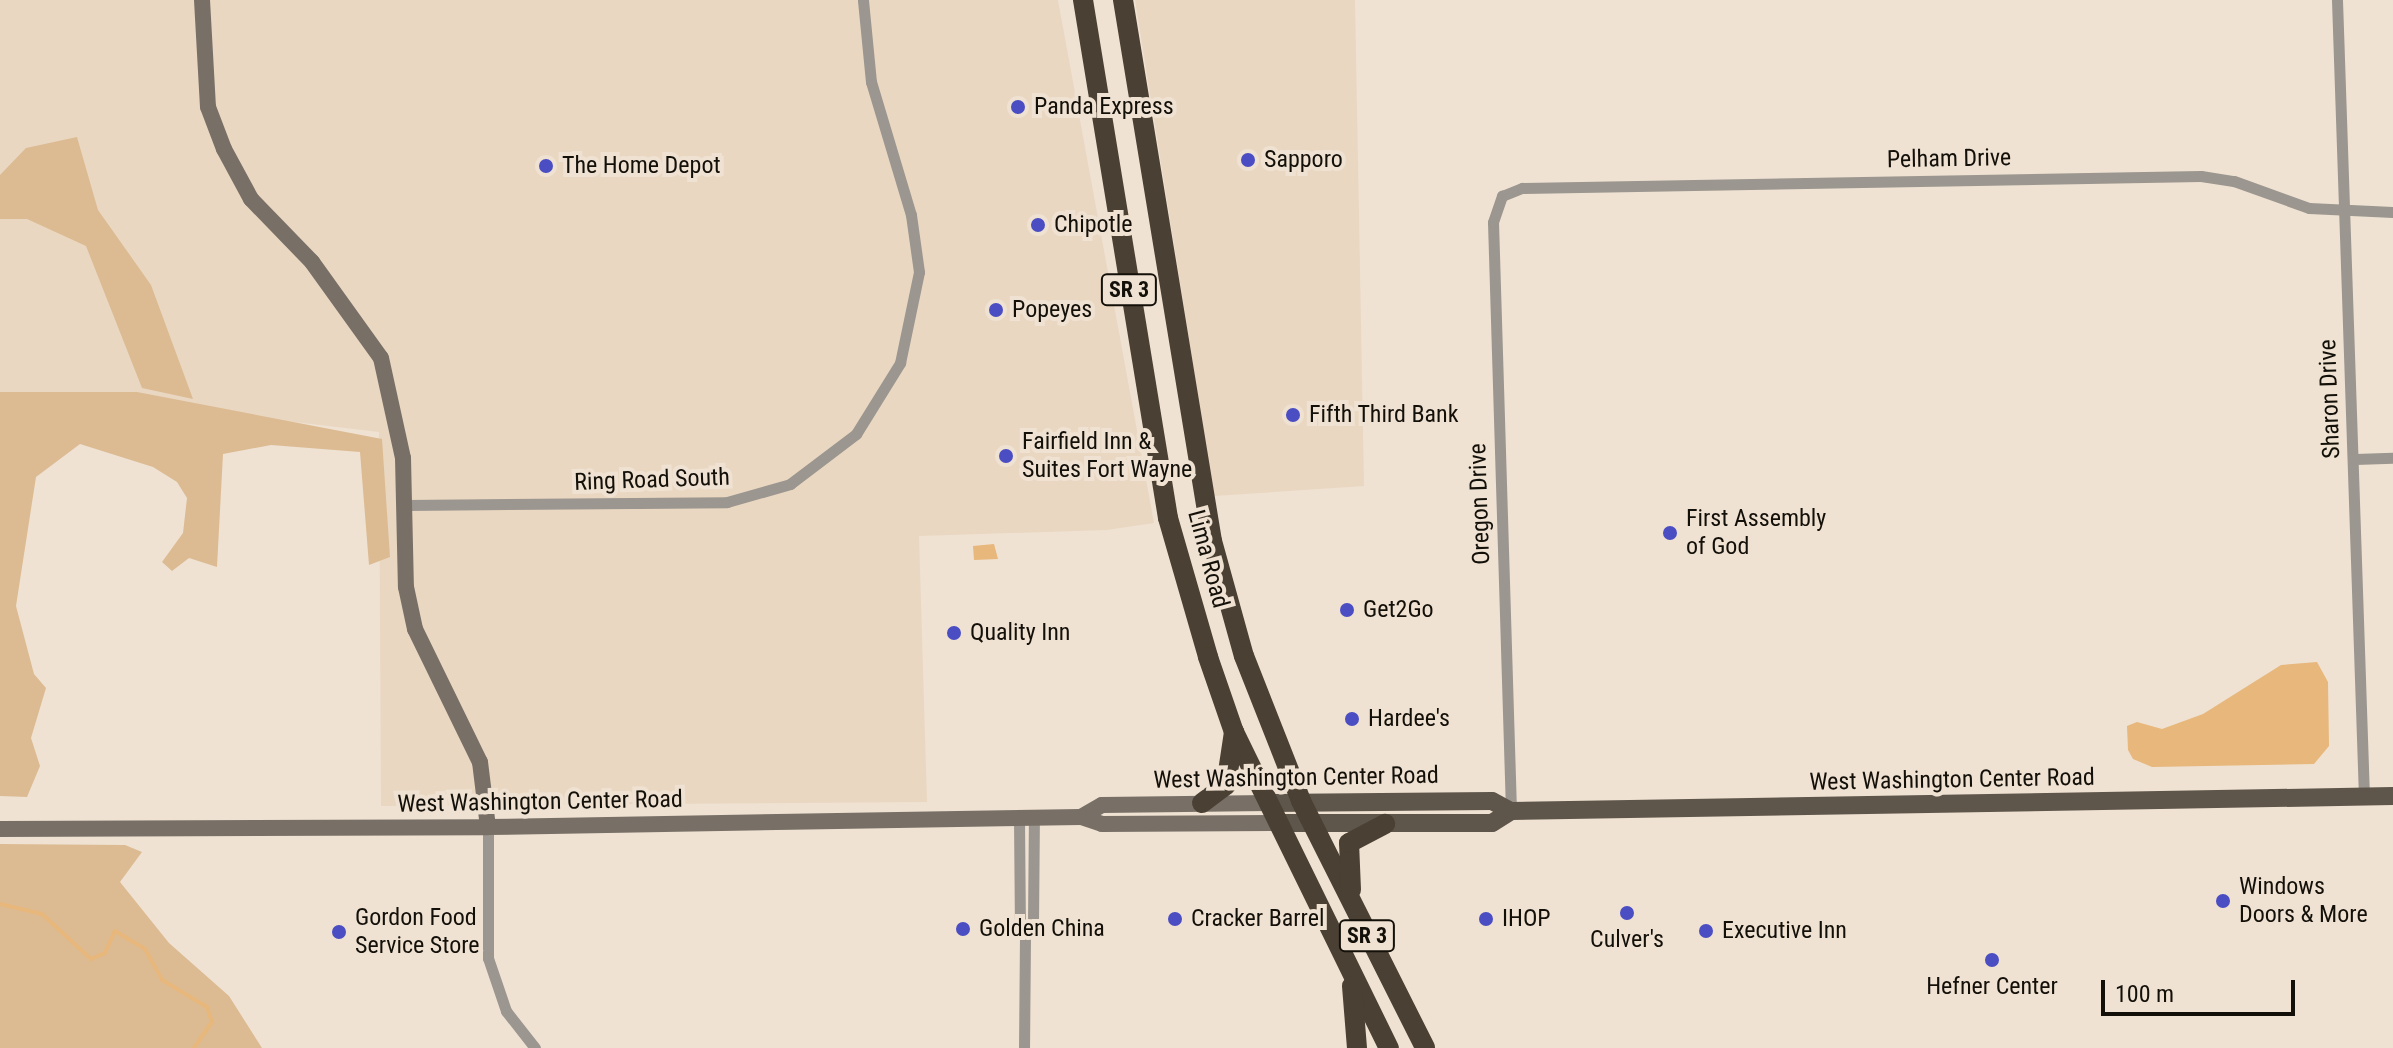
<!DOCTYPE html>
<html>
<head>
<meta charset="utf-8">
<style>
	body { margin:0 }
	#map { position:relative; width:2393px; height:1048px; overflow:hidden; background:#efe2d2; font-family:"Roboto Condensed",sans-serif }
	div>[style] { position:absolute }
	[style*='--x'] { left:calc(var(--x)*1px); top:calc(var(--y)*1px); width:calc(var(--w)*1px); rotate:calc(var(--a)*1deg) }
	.built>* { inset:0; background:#e9d7c1 }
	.green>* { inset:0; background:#dcbb93 }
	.water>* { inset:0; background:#e7b77b }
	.stream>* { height:4px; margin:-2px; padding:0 2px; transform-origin:2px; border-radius:2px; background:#e7b77b }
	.street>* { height:11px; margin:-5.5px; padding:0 5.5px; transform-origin:5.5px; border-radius:5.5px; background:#9b968f }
	.secondary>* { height:16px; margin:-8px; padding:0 8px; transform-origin:8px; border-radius:8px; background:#787067 }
	.primary>* { height:18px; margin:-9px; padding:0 9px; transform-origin:9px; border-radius:9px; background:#5f564b }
	.highway>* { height:20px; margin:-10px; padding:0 10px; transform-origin:10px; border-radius:10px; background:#4a4033 }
	.dots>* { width:22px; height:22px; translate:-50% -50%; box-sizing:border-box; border:4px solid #efe2d2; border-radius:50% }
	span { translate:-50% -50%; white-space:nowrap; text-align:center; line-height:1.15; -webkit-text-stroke:8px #efe2d2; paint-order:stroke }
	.shield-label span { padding:2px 6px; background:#efe2d2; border:2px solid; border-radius:6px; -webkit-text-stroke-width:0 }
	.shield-label { font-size:22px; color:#130f09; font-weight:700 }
	.poi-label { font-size:24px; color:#130f09 }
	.left { translate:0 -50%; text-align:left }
	.street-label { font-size:24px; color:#130f09 }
	.scale { position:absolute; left:2101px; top:980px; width:194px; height:36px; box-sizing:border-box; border:4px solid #130f09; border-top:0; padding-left:10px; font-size:24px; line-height:28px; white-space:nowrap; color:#130f09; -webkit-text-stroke:6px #efe2d2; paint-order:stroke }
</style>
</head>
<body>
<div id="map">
	<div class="built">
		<div style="clip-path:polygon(0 0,1058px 0,1154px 523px,1107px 530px,919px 536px,927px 802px,381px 806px,379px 432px,124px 402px,0 408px)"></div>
		<div style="clip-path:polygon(1135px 0,1355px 0,1364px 486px,1214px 496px)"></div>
	</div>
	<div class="green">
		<div style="clip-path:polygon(77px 137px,98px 210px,151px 285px,193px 399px,142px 388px,86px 246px,27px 219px,0 219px,0 175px,26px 148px)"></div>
		<div style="clip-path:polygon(0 392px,137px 392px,382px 439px,390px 557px,369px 565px,360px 452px,271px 445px,223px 454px,217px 567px,189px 558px,172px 571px,162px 562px,183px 533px,187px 498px,177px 482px,153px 467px,80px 444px,36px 477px,16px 606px,34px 674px,46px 688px,31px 738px,40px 766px,27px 797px,0 796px)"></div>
		<div style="clip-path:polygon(0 844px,125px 845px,142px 852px,120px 882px,169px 943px,229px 996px,262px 1048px,0 1048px)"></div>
	</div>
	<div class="water">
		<div style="clip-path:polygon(994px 544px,998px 559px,974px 560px,973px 546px)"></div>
		<div style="clip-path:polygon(2317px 662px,2328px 682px,2329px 746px,2314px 764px,2152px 767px,2133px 759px,2128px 750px,2127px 726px,2137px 722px,2162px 729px,2203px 714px,2281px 665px)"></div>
	</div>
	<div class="stream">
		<div style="--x:0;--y:904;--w:43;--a:13.4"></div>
		<div style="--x:42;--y:914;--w:67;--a:42.6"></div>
		<div style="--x:91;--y:959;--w:15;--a:-23"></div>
		<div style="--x:105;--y:953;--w:24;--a:-66"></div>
		<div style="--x:115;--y:931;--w:35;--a:31"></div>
		<div style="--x:145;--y:949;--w:35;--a:61"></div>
		<div style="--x:162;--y:980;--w:52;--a:31"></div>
		<div style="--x:207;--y:1007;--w:16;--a:72"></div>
		<div style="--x:212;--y:1022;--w:32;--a:125"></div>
	</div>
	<div class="street">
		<div style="--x:2337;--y:0;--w:797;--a:88.06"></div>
		<div style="--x:2355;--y:459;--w:38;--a:-2"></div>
		<div style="--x:406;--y:505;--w:321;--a:-0.5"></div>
		<div style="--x:727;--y:502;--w:66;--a:-15.9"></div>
		<div style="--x:790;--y:484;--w:83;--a:-37.1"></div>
		<div style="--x:856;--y:434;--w:84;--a:-58.2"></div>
		<div style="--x:900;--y:363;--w:93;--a:-78.2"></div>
		<div style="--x:919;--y:272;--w:58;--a:-98"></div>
		<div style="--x:911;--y:215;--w:139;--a:-106.7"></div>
		<div style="--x:871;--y:82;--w:82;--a:-95.6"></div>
		<div style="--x:1511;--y:811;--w:589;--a:-91.75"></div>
		<div style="--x:1493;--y:222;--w:28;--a:-71"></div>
		<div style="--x:1502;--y:196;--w:22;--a:-22"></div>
		<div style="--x:1522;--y:188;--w:679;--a:-1.01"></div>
		<div style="--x:2201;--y:176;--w:33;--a:9"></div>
		<div style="--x:2234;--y:181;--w:80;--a:19.8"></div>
		<div style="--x:2309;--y:208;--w:84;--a:2.7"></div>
		<div style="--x:1019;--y:818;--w:106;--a:89.5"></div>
		<div style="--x:1020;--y:924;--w:13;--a:67"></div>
		<div style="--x:1025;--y:936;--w:112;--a:90.5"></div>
		<div style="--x:488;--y:827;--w:131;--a:90"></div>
		<div style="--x:488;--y:958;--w:56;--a:71.2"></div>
		<div style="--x:506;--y:1011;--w:47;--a:51.9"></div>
		<div style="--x:1025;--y:936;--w:14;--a:-56"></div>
		<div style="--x:1033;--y:924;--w:107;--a:-89.5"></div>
	</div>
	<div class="secondary">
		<div style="--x:202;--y:0;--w:107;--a:86.8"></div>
		<div style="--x:208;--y:107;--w:45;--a:69.1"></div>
		<div style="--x:224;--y:149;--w:57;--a:61.6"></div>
		<div style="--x:251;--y:199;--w:88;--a:45.9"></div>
		<div style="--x:312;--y:262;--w:118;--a:54.3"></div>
		<div style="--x:381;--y:358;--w:102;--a:77.6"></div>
		<div style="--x:403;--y:458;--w:129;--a:88.7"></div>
		<div style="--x:406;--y:587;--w:43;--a:77.9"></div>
		<div style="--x:415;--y:629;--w:148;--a:64"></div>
		<div style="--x:480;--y:762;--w:65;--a:83"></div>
		<div style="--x:1081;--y:817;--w:24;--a:-30"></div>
		<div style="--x:1102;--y:805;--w:166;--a:-0.7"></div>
		<div style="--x:0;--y:829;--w:488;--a:-0.2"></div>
		<div style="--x:488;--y:827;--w:593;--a:-0.97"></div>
		<div style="--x:1081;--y:817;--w:22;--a:18"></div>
		<div style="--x:1102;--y:824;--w:176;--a:-0.3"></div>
	</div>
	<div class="primary">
		<div style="--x:1268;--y:803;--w:224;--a:-0.5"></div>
		<div style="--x:1492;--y:801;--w:21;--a:28"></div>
		<div style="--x:1278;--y:823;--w:214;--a:0"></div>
		<div style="--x:1492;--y:823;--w:22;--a:-32"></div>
		<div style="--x:1511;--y:811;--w:882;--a:-0.97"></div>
	</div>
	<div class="highway">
		<div style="--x:1083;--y:0;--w:525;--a:80.68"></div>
		<div style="--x:1168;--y:518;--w:145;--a:73.9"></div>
		<div style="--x:1208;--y:657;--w:79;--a:70.9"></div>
		<div style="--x:1234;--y:732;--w:352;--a:63.9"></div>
		<div style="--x:1123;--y:0;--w:548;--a:80.66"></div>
		<div style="--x:1212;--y:541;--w:119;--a:74.5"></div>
		<div style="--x:1244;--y:656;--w:156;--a:68.5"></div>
		<div style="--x:1301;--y:801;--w:276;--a:63.3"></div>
		<div style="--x:1202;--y:803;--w:30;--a:-37"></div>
		<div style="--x:1226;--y:785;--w:54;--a:-81.4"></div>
		<div style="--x:1351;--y:890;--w:47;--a:-92.4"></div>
		<div style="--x:1349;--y:843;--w:41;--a:-27.8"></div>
		<div style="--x:1352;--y:986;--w:62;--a:85.4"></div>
	</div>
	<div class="dots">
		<div style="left:1018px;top:107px;background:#4b4dc3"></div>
		<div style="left:1248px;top:160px;background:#4b4dc3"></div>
		<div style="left:546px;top:166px;background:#4b4dc3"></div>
		<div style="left:1038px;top:225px;background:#4b4dc3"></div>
		<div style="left:996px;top:310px;background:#4b4dc3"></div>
		<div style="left:1293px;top:415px;background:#4b4dc3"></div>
		<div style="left:1006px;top:456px;background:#4b4dc3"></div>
		<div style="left:1670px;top:533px;background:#4b4dc3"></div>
		<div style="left:1347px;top:610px;background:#4b4dc3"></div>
		<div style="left:954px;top:633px;background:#4b4dc3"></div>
		<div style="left:1352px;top:719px;background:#4b4dc3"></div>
		<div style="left:2223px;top:901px;background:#4b4dc3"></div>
		<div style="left:1627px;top:913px;background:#4b4dc3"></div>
		<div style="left:1175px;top:919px;background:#4b4dc3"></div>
		<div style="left:1486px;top:919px;background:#4b4dc3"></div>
		<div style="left:963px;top:929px;background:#4b4dc3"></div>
		<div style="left:1706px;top:931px;background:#4b4dc3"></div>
		<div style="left:339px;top:932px;background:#4b4dc3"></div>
		<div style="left:1992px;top:960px;background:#4b4dc3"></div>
	</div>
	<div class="shield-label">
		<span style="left:1129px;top:290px">SR 3</span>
		<span style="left:1367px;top:936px">SR 3</span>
	</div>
	<div class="poi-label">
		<span class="left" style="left:1034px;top:107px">Panda Express</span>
		<span class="left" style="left:1264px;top:160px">Sapporo</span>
		<span class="left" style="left:562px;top:166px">The Home Depot</span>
		<span class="left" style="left:1054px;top:225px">Chipotle</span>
		<span class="left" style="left:1012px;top:310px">Popeyes</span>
		<span class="left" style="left:1309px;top:415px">Fifth Third Bank</span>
		<span class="left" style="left:1022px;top:456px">Fairfield Inn &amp;<br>Suites Fort Wayne</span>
		<span class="left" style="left:1686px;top:533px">First Assembly<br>of God</span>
		<span class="left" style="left:1363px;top:610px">Get2Go</span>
		<span class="left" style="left:970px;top:633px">Quality Inn</span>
		<span class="left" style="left:1368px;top:719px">Hardee's</span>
		<span class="left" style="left:2239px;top:901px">Windows<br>Doors &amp; More</span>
		<span class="left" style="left:355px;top:932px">Gordon Food<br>Service Store</span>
		<span class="left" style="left:1191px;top:919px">Cracker Barrel</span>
		<span class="left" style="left:1502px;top:919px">IHOP</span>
		<span class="left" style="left:979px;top:929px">Golden China</span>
		<span class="left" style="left:1722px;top:931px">Executive Inn</span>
		<span style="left:1627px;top:940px">Culver's</span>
		<span style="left:1992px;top:987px">Hefner Center</span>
	</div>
	<div class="street-label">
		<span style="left:1949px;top:159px;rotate:-1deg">Pelham Drive</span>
		<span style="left:2330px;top:399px;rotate:-92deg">Sharon Drive</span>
		<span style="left:652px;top:480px;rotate:-2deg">Ring Road South</span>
		<span style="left:1480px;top:504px;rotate:-92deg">Oregon Drive</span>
		<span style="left:1208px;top:559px;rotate:75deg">Lima Road</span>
		<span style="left:1296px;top:778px;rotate:-1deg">West Washington Center Road</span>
		<span style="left:1952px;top:780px;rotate:-1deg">West Washington Center Road</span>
		<span style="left:540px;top:802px;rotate:-1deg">West Washington Center Road</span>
	</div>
	<div class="scale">100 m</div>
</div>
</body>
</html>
